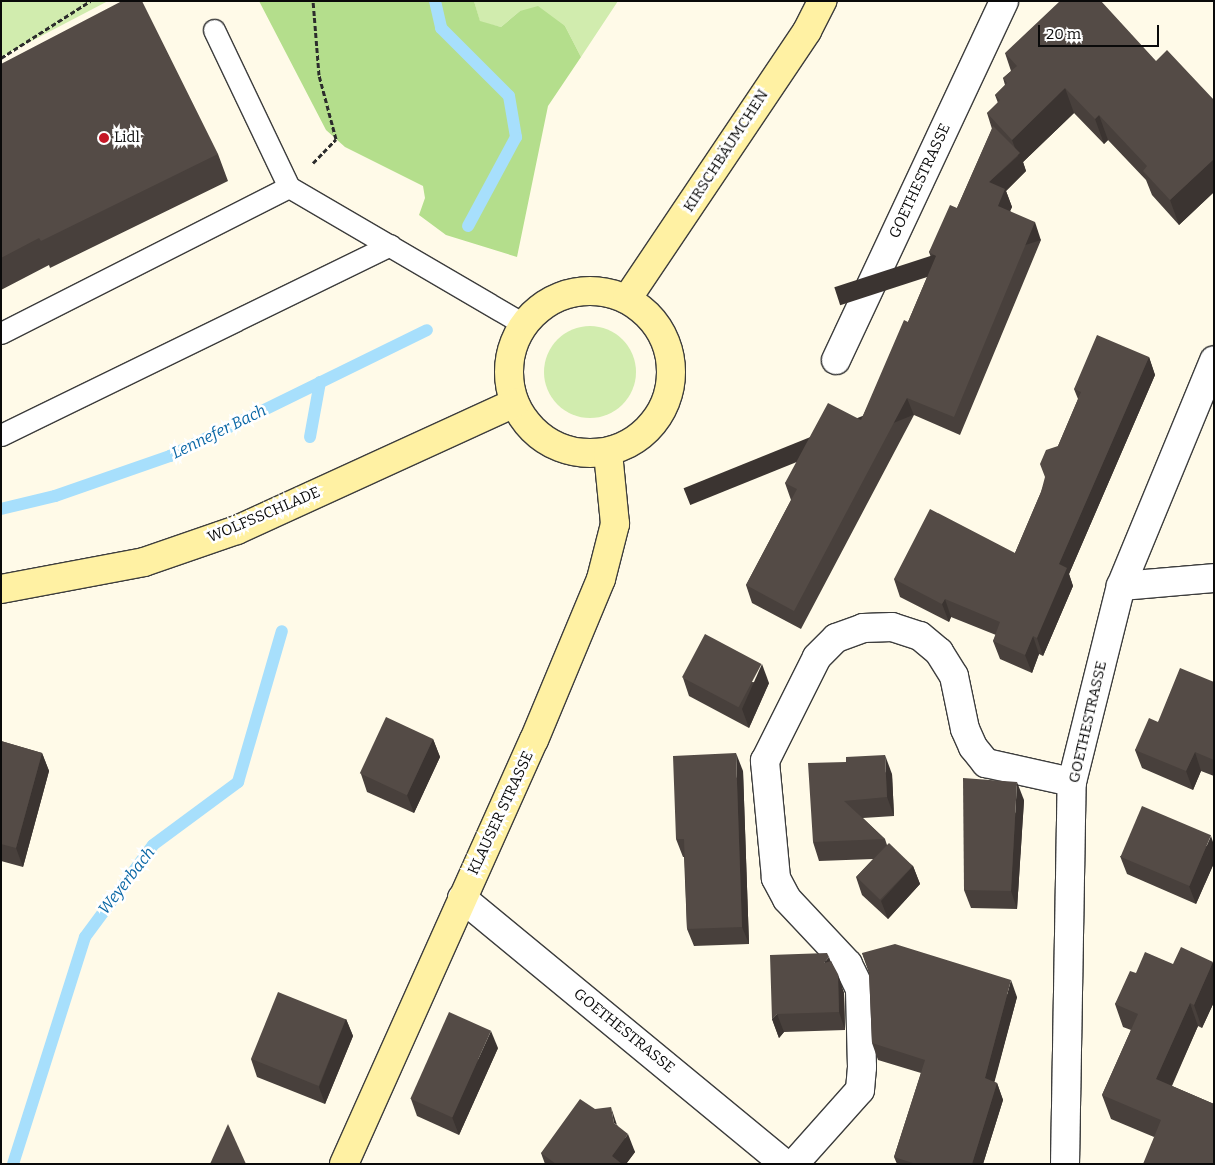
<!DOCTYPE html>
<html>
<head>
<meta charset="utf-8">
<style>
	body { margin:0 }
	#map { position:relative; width:1215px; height:1165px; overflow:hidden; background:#fffae8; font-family:Bitter,serif }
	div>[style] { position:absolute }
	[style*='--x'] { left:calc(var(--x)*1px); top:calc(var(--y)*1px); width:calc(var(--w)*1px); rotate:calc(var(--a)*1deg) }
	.green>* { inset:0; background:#d1ecae }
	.round { border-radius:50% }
	.forest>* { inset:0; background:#b4de8c }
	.stream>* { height:12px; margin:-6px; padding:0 6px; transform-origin:6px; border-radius:6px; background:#a7dffc }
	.path>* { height:3px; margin-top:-1.5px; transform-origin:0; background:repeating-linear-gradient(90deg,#2c2c2c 0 5px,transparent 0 7.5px) }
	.roads { filter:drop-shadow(1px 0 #3d3d3d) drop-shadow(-1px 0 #3d3d3d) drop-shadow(0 1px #3d3d3d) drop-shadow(0 -1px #3d3d3d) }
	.service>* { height:21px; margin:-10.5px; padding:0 10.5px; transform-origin:10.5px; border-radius:10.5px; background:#fff }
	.minor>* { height:28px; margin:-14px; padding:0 14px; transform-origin:14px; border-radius:14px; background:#fff }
	.secondary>* { height:28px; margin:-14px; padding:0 14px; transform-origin:14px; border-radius:14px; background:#fff1a3 }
	.secondary>.ring { margin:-14px; padding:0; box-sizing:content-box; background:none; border:28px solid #fff1a3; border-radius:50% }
	.wall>* { inset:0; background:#48403c }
	.shaded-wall>* { inset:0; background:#3b3431; transform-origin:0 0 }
	.building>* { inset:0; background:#544b46; transform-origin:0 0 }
	.dots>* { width:14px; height:14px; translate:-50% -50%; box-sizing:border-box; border:2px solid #fff; border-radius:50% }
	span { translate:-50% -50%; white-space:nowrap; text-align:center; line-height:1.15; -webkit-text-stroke:5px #fff; paint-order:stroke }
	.poi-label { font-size:15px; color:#0a0a0a }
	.left { translate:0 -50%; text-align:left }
	.street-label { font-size:15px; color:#0a0a0a }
	.water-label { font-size:16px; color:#0a67a5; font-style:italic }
	.frame { position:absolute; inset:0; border:2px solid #0a0a0a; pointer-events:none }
	.scale { position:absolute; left:1038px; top:25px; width:121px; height:22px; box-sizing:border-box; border:2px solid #0a0a0a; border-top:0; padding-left:6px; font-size:15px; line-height:18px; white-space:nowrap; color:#0a0a0a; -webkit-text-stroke:4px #fff; paint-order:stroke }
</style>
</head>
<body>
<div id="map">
	<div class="green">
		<div style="clip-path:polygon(1px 1px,108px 1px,1px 57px)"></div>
		<div style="clip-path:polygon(474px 1px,618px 1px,581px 57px,565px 26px,520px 11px,501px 27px,480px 22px)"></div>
		<div class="round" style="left:544px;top:326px;width:92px;height:92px"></div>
	</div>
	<div class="forest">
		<div style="clip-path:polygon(259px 1px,474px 1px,480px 21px,501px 27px,520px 11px,538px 6px,565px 26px,581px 57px,548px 106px,517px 257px,446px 235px,419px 215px,425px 198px,423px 186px,345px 147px,326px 130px)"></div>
	</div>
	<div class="stream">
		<div style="--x:435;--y:1;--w:28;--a:77"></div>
		<div style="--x:441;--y:28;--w:96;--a:45"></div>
		<div style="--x:509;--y:96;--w:42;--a:80.3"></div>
		<div style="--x:516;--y:137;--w:101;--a:118.3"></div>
		<div style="--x:310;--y:437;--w:56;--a:-79.7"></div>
		<div style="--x:1;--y:509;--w:56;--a:-13.5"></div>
		<div style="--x:55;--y:496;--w:122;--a:-19.2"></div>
		<div style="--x:170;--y:456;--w:286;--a:-26.1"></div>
		<div style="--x:13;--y:1164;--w:238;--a:-72.4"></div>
		<div style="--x:85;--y:937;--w:114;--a:-53.5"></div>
		<div style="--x:153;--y:845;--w:106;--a:-36.5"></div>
		<div style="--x:238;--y:782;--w:157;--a:-73.8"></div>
	</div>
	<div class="path">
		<div style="--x:1;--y:58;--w:106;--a:-32.6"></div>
		<div style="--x:313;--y:163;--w:33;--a:-46"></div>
		<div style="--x:336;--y:139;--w:66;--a:-104.9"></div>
		<div style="--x:319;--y:75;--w:74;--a:-94.6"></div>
	</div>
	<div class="roads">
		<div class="service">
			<div style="--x:214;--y:30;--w:174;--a:64.5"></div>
			<div style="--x:289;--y:187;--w:271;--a:30.3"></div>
			<div style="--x:1;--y:333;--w:323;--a:-26.9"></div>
			<div style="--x:1;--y:435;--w:433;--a:-26"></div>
		</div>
		<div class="minor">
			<div style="--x:836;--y:360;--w:396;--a:-64.9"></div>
			<div style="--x:1121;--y:586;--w:93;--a:-4.9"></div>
			<div style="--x:462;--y:898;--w:418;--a:39.5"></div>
			<div style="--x:794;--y:1164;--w:99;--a:-48.3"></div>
			<div style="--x:860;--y:1090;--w:23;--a:-85"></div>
			<div style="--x:862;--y:1067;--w:78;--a:-91.5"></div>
			<div style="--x:860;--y:989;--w:28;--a:-116"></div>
			<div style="--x:848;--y:964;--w:89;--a:-133.2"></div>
			<div style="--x:787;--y:899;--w:24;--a:-118"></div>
			<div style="--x:776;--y:878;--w:118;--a:-95.4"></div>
			<div style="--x:765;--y:761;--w:116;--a:-63.4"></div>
			<div style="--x:817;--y:657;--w:27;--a:-45"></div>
			<div style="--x:836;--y:638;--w:29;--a:-20"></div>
			<div style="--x:863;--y:628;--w:29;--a:-2"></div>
			<div style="--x:892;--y:627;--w:29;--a:18"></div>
			<div style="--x:920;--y:636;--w:25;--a:40"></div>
			<div style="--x:939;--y:652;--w:28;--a:58"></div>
			<div style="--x:954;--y:676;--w:54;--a:78.3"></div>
			<div style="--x:965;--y:729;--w:20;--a:66"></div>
			<div style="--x:973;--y:747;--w:21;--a:51"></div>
			<div style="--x:986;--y:763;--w:88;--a:12.5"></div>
			<div style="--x:1065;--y:1164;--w:382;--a:-89"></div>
			<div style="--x:1072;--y:782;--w:202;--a:-76"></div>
			<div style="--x:1121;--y:586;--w:244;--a:-67.6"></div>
		</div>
		<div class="secondary">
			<div class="ring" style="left:509px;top:291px;width:134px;height:134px"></div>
			<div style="--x:627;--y:299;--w:323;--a:-56.1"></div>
			<div style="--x:807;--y:31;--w:34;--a:-63"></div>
			<div style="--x:1;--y:589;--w:146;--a:-10.7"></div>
			<div style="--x:144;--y:562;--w:98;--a:-19"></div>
			<div style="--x:237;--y:530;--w:305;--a:-24.6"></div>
			<div style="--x:344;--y:1164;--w:465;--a:-65.9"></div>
			<div style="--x:534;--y:740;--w:174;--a:-67.4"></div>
			<div style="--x:601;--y:579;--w:57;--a:-75.7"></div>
			<div style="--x:615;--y:524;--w:72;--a:-95.6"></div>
		</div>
	</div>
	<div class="wall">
		<div style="clip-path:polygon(1005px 53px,1156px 61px,1214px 100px,1214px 192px,1179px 225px,1152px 195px,1146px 180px,1108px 140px,1104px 144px,1074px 113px,1023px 162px,1026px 171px,1006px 191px,1012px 207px,1010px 211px,1041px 240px,960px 435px,914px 415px,801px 629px,752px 603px,746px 585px,791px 500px,785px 483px,861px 420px,908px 322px,933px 263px,929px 252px,957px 208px,992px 129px,987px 113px,998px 103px,995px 95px,1005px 85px,1003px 78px,1011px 71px)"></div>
		<div style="clip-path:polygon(1px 64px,218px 154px,228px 181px,50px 268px,49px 265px,1px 290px)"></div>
		<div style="clip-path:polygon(1149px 357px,1155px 375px,1069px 574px,1073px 586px,1043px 656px,1039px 654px,1032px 673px,1000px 659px,993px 641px,996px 635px,951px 617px,949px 622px,900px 597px,894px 579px,1015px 553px,1041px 492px,1058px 446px,1078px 399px,1074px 389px)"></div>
		<div style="clip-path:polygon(683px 678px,769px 683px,749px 728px,689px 696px)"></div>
		<div style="clip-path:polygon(1214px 682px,1214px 776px,1201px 771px,1193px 790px,1142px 768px,1135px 750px,1158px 722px)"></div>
		<div style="clip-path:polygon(433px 739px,440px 757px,414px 813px,367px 792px,361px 774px)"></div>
		<div style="clip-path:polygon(1px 741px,42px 753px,49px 771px,23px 867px,1px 861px)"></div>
		<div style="clip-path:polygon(846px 762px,892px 774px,894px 816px,863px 818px,885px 839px,887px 845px,913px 866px,920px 884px,888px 919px,862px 895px,856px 877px,873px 859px,819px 861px,813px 842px)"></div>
		<div style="clip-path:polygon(743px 771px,749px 944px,694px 946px,687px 929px,684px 857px,683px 857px,676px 839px)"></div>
		<div style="clip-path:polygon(1024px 800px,1017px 909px,971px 908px,964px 890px)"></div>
		<div style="clip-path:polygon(1214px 845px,1214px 863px,1196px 904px,1127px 874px,1120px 856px)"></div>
		<div style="clip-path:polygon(862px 953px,1017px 997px,994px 1082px,997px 1083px,1003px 1100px,983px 1164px,897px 1164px,894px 1157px,921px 1073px,878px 1060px,872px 1043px,869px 973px)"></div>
		<div style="clip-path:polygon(831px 961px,844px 993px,845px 1030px,784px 1032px,779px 1038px,772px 1019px)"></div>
		<div style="clip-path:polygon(1214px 963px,1214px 1002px,1202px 1028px,1198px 1026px,1172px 1086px,1214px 1104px,1154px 1137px,1111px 1119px,1102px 1095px,1131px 1030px,1123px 1027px,1115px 1004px,1136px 973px,1173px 964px)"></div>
		<div style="clip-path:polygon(346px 1019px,353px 1036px,325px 1104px,257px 1077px,251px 1059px)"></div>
		<div style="clip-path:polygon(498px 1048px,459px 1135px,417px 1116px,411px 1099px)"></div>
		<div style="clip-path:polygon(617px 1125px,635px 1152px,626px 1164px,545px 1164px,541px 1153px)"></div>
	</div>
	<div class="shaded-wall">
		<div style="clip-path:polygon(1065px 88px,1074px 113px,1023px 162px,1026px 171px,1006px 191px,1012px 207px,1004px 224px,989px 182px,1018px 156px,1012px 140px)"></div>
		<div style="clip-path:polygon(1099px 115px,1108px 140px,1104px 144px,1095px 119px)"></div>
		<div style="clip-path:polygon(1214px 159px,1214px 192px,1179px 225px,1170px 200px)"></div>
		<div style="left:1035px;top:222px;width:19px;height:211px;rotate:72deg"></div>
		<div style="clip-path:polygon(1149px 357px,1155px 375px,1069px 574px,1073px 586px,1043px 656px,1037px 638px,1059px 564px)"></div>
		<div style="left:907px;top:398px;width:18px;height:241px;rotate:68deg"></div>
		<div style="clip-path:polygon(945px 599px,951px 617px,949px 622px,942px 604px)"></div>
		<div style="clip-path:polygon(1033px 636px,1039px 654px,1032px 673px,1025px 655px)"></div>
		<div style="clip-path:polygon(762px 664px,769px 683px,749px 728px,742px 709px)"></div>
		<div style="clip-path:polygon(433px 739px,440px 757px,414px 813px,407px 795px)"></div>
		<div style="clip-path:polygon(1195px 752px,1201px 771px,1193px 790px,1186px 771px)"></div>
		<div style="clip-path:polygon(42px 753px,49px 771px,23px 867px,16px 848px)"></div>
		<div style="clip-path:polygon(736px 753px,743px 771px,749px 944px,742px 927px)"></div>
		<div style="clip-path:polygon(885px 755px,892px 774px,894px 816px,887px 797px)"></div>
		<div style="clip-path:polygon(1017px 782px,1024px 800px,1017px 909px,1011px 891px)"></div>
		<div style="clip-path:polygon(1211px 836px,1214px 845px,1214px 863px,1196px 904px,1189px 886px)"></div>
		<div style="clip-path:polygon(913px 866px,920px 884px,888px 919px,881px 901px)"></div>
		<div style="clip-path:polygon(829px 957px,836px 976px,824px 963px)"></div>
		<div style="clip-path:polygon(1213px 962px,1214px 1002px,1202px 1028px,1194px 1005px)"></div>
		<div style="clip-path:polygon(838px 974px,844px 993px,845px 1030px,839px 1012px)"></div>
		<div style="clip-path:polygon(1011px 980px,1017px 997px,991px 1095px,985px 1078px)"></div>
		<div style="clip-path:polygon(1190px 1003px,1198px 1026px,1164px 1102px,1156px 1079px)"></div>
		<div style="clip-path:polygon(777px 1014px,784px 1032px,779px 1038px,772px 1019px)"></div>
		<div style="clip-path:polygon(346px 1019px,353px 1036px,325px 1104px,319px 1087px)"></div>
		<div style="clip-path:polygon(491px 1031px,498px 1048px,459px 1135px,452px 1117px)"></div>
		<div style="clip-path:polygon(997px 1083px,1003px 1100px,983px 1164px,972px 1164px)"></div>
		<div style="clip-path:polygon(611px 1107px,617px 1125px,614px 1123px)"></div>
		<div style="clip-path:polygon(628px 1134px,635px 1152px,626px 1164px,615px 1164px,612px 1156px)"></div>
	</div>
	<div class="building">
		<div style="clip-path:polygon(122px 1px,142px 1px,218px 154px,41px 241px,39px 238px,1px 258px,1px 64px)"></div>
		<div style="clip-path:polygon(1060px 1px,1101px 1px,1156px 61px,1167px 50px,1214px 100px,1214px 159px,1170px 200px,1143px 171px,1147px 166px,1099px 115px,1095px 119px,1065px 88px,1012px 140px,987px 113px,1000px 100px,995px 95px,1007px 83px,1003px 78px,1017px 66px,1005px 53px)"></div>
		<div style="clip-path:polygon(993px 126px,1020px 153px,989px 182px,1005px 189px,998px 206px,1035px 222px,954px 417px,907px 398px,794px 611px,746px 585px,797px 489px,785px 483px,828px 403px,861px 420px,904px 320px,908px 322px,936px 256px,929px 252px,950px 205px,957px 208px)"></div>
		<div style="clip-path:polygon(1097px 335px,1149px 357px,1059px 564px,1067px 568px,1037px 638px,1033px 636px,1025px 655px,993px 641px,1000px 622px,945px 599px,942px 604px,894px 579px,930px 509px,1015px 553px,1041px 492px,1045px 477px,1040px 464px,1046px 450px,1058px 446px,1081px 392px,1074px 389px)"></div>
		<div style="left:705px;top:634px;width:64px;height:49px;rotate:28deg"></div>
		<div style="clip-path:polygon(1180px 668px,1214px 682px,1214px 760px,1195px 752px,1186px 771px,1135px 750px,1149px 718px,1158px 722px)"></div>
		<div style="left:386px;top:717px;width:52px;height:62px;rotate:25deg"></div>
		<div style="clip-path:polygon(1px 741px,42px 753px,16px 848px,1px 844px)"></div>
		<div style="clip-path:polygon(736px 753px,742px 927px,687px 929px,684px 839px,676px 839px,673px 756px)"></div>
		<div style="clip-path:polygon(885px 755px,887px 797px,844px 801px,885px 839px,813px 842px,808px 763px,846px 762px,846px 757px)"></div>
		<div style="clip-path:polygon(963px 778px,1017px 782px,1011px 891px,964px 890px)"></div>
		<div style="left:1142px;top:806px;width:75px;height:55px;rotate:23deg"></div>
		<div style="left:889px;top:843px;width:33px;height:47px;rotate:44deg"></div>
		<div style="clip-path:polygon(895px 944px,1011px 980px,985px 1078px,997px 1083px,972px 1164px,916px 1164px,894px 1157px,925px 1060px,872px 1043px,869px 971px,862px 953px)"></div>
		<div style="clip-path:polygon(1181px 947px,1213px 962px,1194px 1005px,1190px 1003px,1156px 1079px,1214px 1104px,1214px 1164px,1143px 1164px,1161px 1120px,1102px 1095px,1138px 1014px,1115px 1004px,1130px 971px,1136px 973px,1145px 952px,1173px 964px)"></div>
		<div style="clip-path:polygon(827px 953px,829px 957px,824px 963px,831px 961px,838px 974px,839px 1012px,777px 1014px,772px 1019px,770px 955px)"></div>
		<div style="left:278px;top:992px;width:73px;height:72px;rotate:22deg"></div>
		<div style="left:449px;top:1012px;width:46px;height:95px;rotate:24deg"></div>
		<div style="clip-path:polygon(580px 1099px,595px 1109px,611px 1107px,614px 1123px,628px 1134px,612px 1156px,622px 1164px,556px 1164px,541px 1153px)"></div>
		<div style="clip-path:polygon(228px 1124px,246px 1164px,210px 1164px)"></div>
	</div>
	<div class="dots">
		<div style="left:104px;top:138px;background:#c51726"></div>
	</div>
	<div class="poi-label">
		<span class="left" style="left:114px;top:138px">Lidl</span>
	</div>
	<div class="street-label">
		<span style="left:726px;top:151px;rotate:-57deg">KIRSCHBÄUMCHEN</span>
		<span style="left:920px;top:181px;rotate:-65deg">GOETHESTRASSE</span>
		<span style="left:264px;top:515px;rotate:-23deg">WOLFSSCHLADE</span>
		<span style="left:1088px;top:722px;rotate:-77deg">GOETHESTRASSE</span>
		<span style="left:501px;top:813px;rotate:-65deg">KLAUSER STRASSE</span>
		<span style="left:624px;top:1031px;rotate:39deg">GOETHESTRASSE</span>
	</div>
	<div class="water-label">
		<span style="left:219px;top:432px;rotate:-26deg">Lennefer Bach</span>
		<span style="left:127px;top:881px;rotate:-52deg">Weyerbach</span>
	</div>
	<div class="frame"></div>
	<div class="scale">20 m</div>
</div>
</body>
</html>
